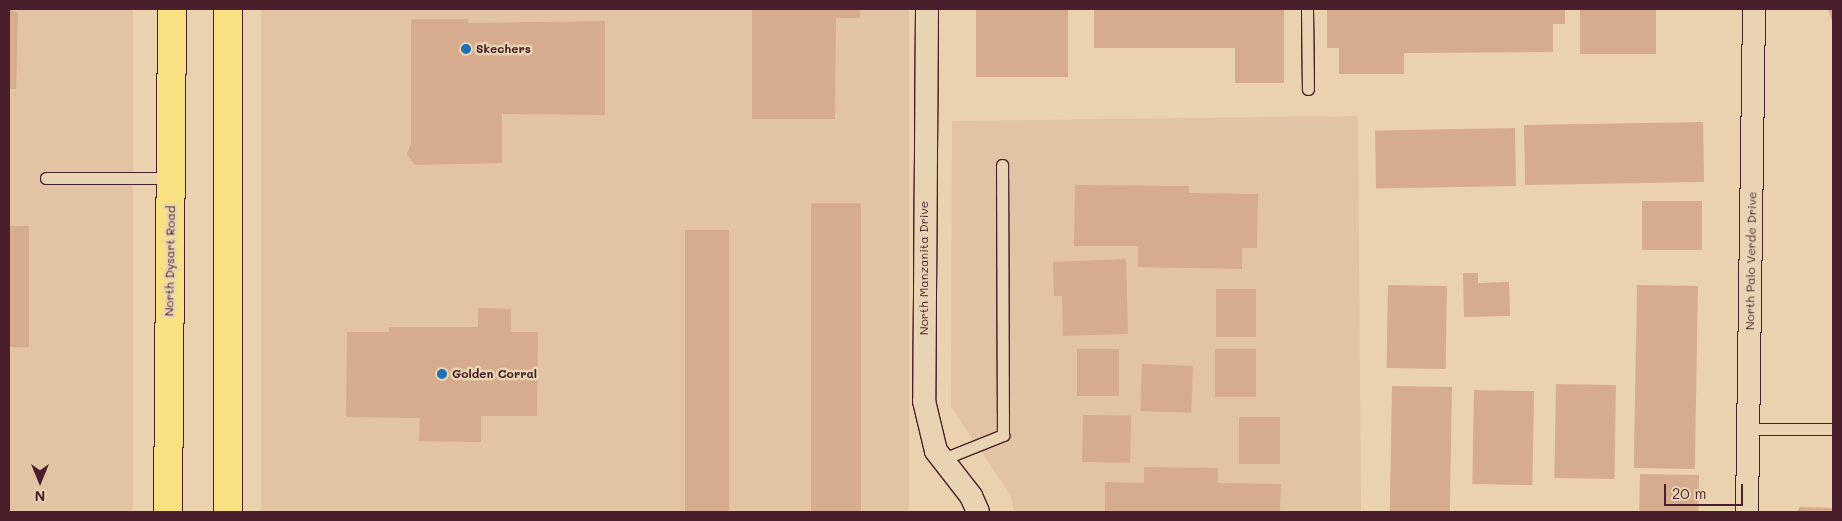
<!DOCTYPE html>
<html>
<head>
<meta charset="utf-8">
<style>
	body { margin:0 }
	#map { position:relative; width:1842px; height:521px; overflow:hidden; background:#ebd2af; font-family:Mali,sans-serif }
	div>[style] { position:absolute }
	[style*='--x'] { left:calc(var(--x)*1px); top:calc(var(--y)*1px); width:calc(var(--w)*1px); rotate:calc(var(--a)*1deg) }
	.built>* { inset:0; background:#e2c3a3; transform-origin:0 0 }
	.building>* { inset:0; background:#d6ab8e; transform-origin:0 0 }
	.roads { filter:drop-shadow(1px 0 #4a1f2b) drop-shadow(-1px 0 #4a1f2b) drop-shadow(0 1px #4a1f2b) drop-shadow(0 -1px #4a1f2b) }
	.lane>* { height:11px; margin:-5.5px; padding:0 5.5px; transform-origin:5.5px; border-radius:5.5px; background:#e8d4b2 }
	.street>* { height:22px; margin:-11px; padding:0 11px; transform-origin:11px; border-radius:11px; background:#e8d4b2 }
	.primary>* { height:28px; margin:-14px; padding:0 14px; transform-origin:14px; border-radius:14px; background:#f9e181 }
	.dots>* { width:14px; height:14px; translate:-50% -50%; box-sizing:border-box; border:2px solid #e8d4b2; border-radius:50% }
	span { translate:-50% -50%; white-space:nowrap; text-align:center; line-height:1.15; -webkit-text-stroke:5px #e8d4b2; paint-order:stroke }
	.poi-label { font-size:12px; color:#4a1f2b; font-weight:700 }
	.left { translate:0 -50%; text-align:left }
	.street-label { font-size:12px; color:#4a1f2b }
	.frame { position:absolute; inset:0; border:10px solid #4a1f2b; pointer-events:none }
	.north { position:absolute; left:15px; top:456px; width:50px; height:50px; -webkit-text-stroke:4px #e8d4b2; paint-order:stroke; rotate:180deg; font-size:14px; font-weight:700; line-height:20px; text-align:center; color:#4a1f2b }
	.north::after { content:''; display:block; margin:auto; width:18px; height:22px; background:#4a1f2b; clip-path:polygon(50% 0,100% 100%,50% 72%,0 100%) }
	.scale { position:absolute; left:1664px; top:484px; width:79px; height:22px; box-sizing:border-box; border:2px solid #4a1f2b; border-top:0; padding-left:6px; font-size:15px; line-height:18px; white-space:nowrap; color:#4a1f2b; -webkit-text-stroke:4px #e8d4b2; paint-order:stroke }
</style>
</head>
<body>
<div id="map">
	<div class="built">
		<div style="left:9px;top:9px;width:124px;height:503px"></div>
		<div style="left:261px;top:9px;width:648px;height:503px"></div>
		<div style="clip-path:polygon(1358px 116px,1361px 512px,1014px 512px,1011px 496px,951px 407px,952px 121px)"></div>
	</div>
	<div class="building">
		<div style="clip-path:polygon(9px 9px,18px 13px,16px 89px,9px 89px)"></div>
		<div style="clip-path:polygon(752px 9px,860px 9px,860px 18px,836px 18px,835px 119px,752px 119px)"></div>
		<div style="left:976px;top:9px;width:92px;height:68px"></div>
		<div style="clip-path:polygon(1094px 9px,1284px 9px,1284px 83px,1235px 83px,1235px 48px,1094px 48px)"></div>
		<div style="clip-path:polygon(1327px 9px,1565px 9px,1565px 24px,1553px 24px,1553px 52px,1404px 53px,1404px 74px,1339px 74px,1339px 48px,1327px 48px)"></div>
		<div style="left:1580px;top:9px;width:76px;height:45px"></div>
		<div style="clip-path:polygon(1828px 9px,1833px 9px,1833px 24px)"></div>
		<div style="clip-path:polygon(411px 19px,469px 19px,468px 23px,605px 21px,605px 115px,502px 114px,502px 163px,415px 165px,407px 154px,411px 143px)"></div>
		<div style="left:1703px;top:122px;width:60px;height:179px;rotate:89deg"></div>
		<div style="left:1515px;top:128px;width:58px;height:140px;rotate:89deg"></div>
		<div style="clip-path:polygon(1075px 185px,1189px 186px,1189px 193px,1258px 194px,1257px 248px,1242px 248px,1242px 269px,1138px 267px,1138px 246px,1074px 246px)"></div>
		<div style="left:1642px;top:201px;width:60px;height:49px"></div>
		<div style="left:811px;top:203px;width:50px;height:309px"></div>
		<div style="left:9px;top:226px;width:20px;height:121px"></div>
		<div style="left:685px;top:230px;width:44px;height:282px"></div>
		<div style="clip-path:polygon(1126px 259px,1128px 334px,1063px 336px,1062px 296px,1054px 296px,1053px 262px)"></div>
		<div style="clip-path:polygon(1463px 273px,1478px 273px,1478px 283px,1509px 282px,1510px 316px,1464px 317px)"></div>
		<div style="left:1388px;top:285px;width:59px;height:83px;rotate:1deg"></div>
		<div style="left:1637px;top:285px;width:61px;height:183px;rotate:1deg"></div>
		<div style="left:1216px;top:289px;width:40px;height:48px"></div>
		<div style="clip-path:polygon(478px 308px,511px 309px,511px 332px,538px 332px,537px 416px,481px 416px,481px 442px,419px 441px,420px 418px,346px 417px,347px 332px,389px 332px,389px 327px,478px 327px)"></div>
		<div style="left:1077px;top:349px;width:42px;height:47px"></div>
		<div style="left:1215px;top:349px;width:41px;height:48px"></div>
		<div style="left:1142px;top:364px;width:51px;height:47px;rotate:2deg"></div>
		<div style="left:1556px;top:384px;width:60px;height:94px;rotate:1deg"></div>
		<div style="left:1392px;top:386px;width:60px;height:126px;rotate:1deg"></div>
		<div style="left:1474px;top:390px;width:60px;height:94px;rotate:1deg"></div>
		<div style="left:1083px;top:415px;width:48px;height:47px;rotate:1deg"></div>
		<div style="left:1239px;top:417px;width:41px;height:47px"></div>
		<div style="clip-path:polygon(1144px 467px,1218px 468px,1218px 483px,1281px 484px,1280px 512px,1105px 512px,1105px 482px,1144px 483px)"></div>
		<div style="left:1640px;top:474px;width:59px;height:38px;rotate:1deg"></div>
		<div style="clip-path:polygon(1799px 507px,1833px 508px,1833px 512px,1798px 512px)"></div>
	</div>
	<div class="roads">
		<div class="lane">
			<div style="--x:1307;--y:9;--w:80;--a:89.3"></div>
			<div style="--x:46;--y:178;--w:125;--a:0"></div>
			<div style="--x:1748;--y:429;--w:85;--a:0"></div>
			<div style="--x:943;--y:459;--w:65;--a:-21.8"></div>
			<div style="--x:1003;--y:435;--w:270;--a:-90.2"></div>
		</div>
		<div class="street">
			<div style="--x:927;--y:9;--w:392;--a:90.4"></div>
			<div style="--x:924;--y:401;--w:51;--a:76.5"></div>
			<div style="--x:936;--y:451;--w:57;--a:52.1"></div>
			<div style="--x:971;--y:496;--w:17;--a:66"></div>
			<div style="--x:1747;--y:512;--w:503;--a:-89.2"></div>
		</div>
		<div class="primary">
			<div style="--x:168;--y:512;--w:503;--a:-89.54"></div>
			<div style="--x:228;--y:512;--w:503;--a:-90"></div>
		</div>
	</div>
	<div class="dots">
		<div style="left:466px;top:49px;background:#1f6fb2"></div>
		<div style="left:442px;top:374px;background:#1f6fb2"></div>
	</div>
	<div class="poi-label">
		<span class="left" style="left:476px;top:49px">Skechers</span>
		<span class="left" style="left:452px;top:374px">Golden Corral</span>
	</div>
	<div class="street-label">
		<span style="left:170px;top:261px;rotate:-89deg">North Dysart Road</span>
		<span style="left:1751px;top:261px;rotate:-89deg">North Palo Verde Drive</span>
		<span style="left:924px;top:268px;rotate:-90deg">North Manzanita Drive</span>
	</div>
	<div class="frame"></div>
	<div class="north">N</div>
	<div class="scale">20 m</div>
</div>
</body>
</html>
